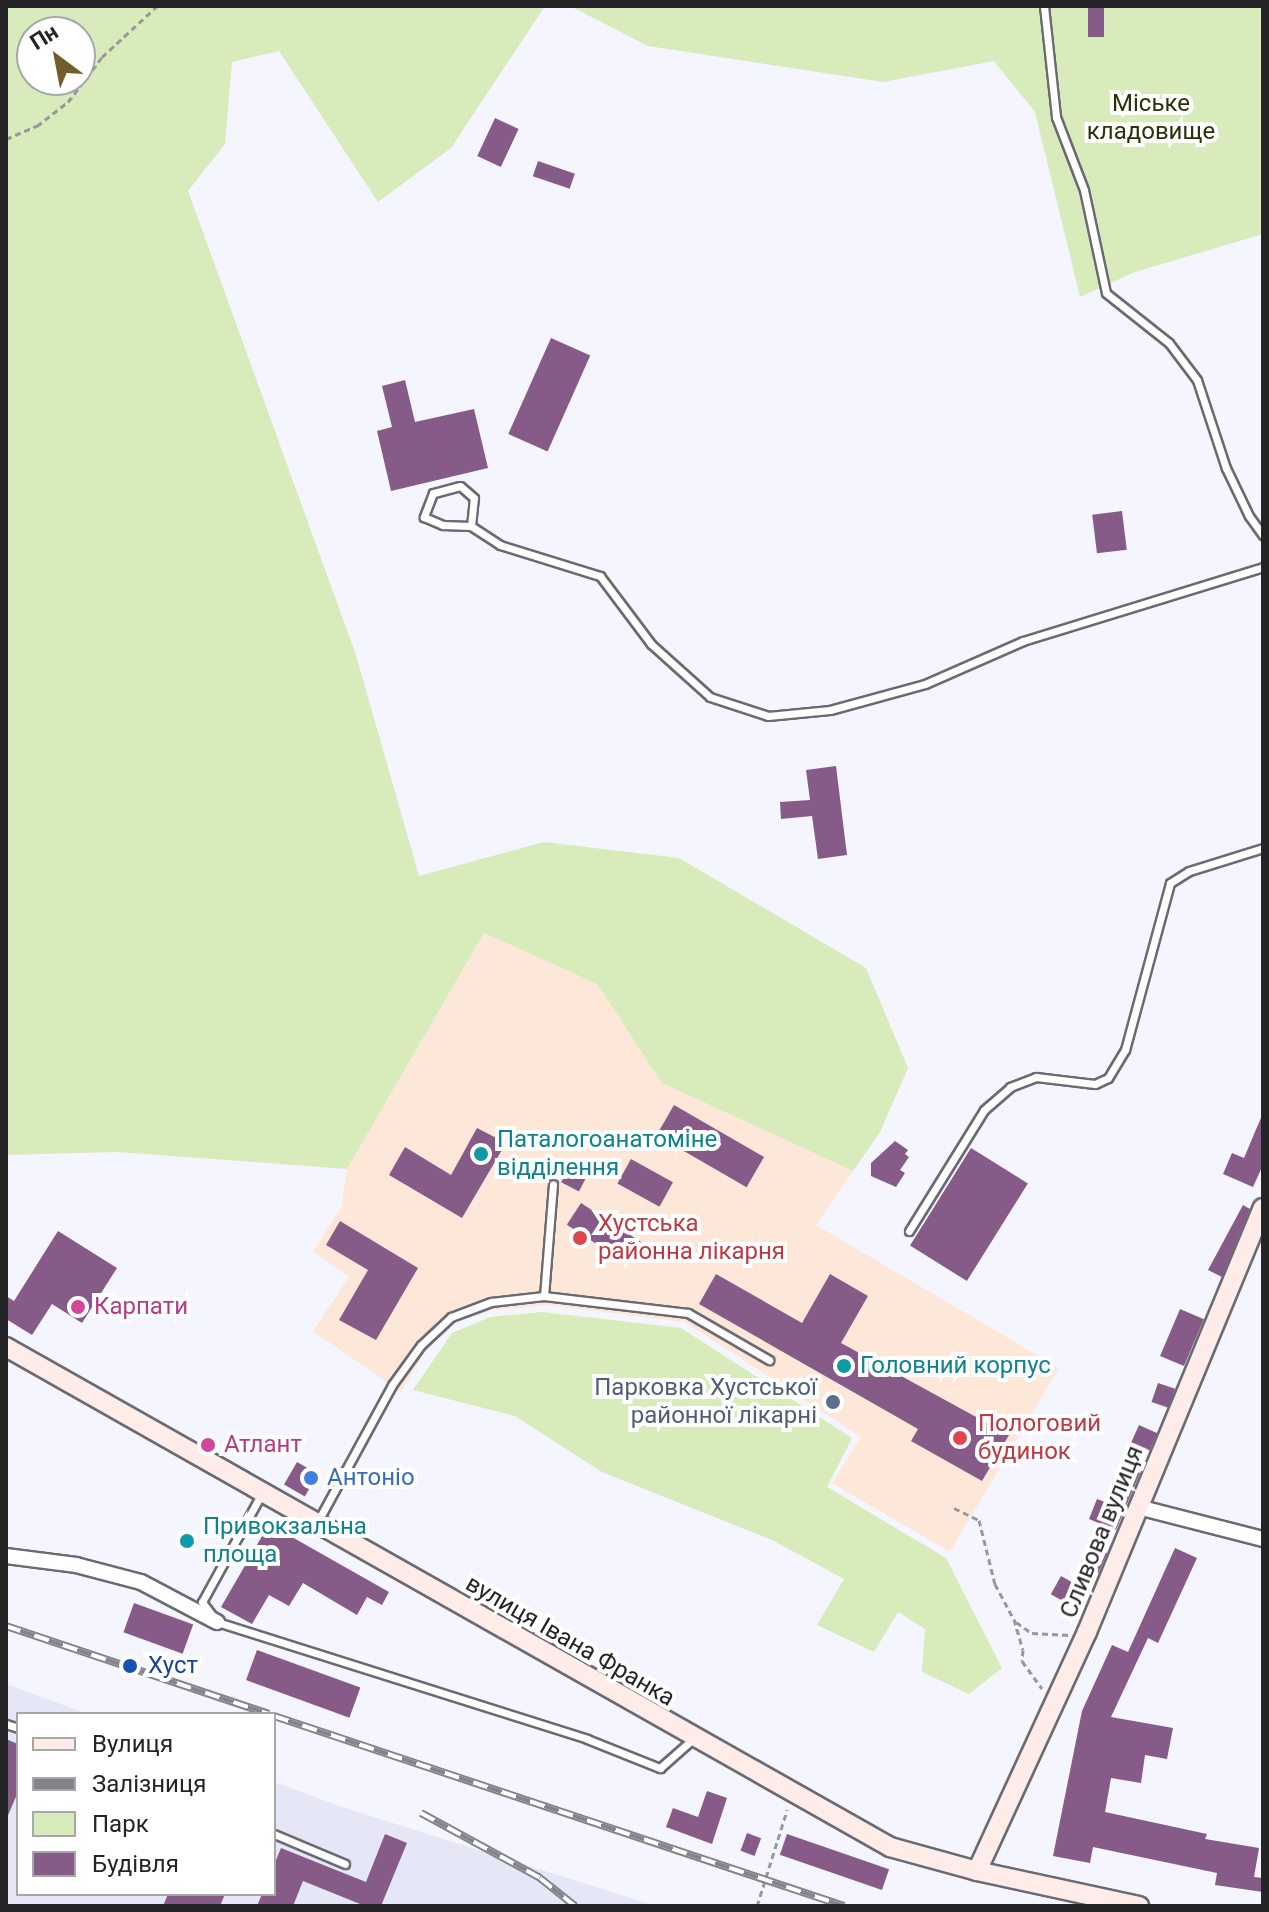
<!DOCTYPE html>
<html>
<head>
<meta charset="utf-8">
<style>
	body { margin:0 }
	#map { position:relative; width:1269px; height:1912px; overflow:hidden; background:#f4f5fe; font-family:Roboto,sans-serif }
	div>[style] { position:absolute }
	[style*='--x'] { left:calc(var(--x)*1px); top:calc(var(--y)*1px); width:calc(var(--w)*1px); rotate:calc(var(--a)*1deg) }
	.built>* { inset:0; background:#e5e7f7 }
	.medical>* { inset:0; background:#fde7d9 }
	.green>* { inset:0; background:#d8ebba }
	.building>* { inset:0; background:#875b88; transform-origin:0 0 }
	.path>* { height:3px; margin-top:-1.5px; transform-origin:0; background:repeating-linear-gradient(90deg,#97989e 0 6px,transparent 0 10px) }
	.roads { filter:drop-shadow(2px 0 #6a6b72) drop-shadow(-2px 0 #6a6b72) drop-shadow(0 2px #6a6b72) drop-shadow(0 -2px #6a6b72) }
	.lane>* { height:7px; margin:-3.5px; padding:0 3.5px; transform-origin:3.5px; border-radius:3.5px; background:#fff }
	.street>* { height:14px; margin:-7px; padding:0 7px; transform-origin:7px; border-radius:7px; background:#fff }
	.secondary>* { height:18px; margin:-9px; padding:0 9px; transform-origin:9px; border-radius:9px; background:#fdece8 }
	.rail>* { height:8px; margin-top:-4px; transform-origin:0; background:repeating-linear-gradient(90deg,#fff 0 15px,#84848a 0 30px); box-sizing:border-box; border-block:2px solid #84848a }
	.dots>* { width:22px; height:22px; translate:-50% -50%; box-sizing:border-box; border:4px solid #fff; border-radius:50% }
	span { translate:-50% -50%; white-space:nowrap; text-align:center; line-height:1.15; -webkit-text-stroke:8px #fff; paint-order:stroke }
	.park-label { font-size:24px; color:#273506 }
	.culture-label { font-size:24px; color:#0d838f }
	.left { translate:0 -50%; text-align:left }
	.health-label { font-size:24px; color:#be3a42 }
	.hotel-label { font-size:24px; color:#b23c85 }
	.service-label { font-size:24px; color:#4e5e75 }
	.right { translate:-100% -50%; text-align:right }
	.shop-label { font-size:24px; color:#366cbe }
	.street-label { font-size:24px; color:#242427 }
	.transit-label { font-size:24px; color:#164399 }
	.frame { position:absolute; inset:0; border:8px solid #242427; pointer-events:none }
	.legend { position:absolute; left:16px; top:1712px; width:260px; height:184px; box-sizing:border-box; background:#fff; border:2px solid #a7a7a9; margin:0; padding:10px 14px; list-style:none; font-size:24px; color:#242427 }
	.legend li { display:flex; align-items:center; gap:16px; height:40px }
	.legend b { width:40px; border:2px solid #a7a7a9 }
	.north { position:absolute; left:16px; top:16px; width:80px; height:80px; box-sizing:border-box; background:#fff; border:2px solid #a7a7a9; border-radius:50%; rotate:328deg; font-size:22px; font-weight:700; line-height:32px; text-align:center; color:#242427 }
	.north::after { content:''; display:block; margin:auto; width:28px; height:36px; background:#705f2d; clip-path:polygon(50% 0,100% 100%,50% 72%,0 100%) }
</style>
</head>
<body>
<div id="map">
	<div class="built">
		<div style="clip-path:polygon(6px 1684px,88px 1714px,18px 1714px,18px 1894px,274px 1894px,274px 1782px,345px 1808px,656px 1906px,6px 1906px)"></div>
	</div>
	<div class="medical">
		<div style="clip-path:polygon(484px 933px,597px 984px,662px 1083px,853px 1171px,816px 1225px,1059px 1368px,950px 1552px,832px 1483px,861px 1437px,685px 1322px,547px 1305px,493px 1310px,455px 1322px,425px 1352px,401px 1392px,313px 1331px,349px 1277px,313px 1251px,341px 1208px,347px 1169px)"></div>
	</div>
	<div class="green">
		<div style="clip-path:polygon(evenodd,6px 6px,545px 6px,451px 148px,378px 202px,279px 51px,232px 62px,225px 144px,188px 191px,356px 655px,419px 876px,544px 842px,679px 858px,866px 968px,908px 1068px,880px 1132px,853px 1171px,662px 1083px,597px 984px,484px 933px,347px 1169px,118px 1152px,6px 1155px,6px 6px,32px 32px,80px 32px,80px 80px,32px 80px,32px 32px)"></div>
		<div style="clip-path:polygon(570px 6px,1263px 6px,1263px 234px,1135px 272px,1080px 297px,1035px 112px,994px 61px,883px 82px,648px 46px)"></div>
		<div style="clip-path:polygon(542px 1312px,681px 1328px,852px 1438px,827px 1487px,946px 1558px,1002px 1668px,969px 1694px,922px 1672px,925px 1629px,898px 1612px,874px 1652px,817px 1625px,844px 1579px,772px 1540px,602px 1472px,515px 1416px,413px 1390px,452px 1333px,490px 1317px)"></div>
	</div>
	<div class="building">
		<div style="left:1088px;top:6px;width:16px;height:31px"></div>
		<div style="left:495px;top:118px;width:26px;height:42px;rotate:25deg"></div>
		<div style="left:538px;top:161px;width:39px;height:16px;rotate:19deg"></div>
		<div style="left:551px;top:338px;width:43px;height:105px;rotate:24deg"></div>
		<div style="clip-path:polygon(405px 380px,415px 422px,474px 409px,488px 468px,391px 491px,377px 431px,392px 427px,382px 386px)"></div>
		<div style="left:1122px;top:511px;width:39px;height:30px;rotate:83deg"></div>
		<div style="clip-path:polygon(836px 766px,847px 855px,818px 859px,812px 816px,781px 819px,780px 802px,810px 800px,806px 770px)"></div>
		<div style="left:674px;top:1105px;width:104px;height:35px;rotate:30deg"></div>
		<div style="clip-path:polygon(1263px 1113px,1263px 1165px,1253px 1187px,1223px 1174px,1232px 1153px,1244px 1158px)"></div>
		<div style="clip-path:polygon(477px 1128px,506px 1143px,462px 1218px,389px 1175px,405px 1147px,451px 1175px)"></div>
		<div style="clip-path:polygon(895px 1141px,908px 1150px,905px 1154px,909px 1157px,900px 1170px,905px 1173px,896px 1187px,871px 1176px,871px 1163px)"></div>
		<div style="left:971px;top:1148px;width:67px;height:115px;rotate:32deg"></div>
		<div style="left:631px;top:1159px;width:48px;height:28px;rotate:29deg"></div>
		<div style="left:568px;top:1169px;width:20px;height:15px;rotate:27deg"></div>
		<div style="left:581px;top:1203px;width:72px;height:26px;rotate:33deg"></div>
		<div style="clip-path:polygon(1243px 1205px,1250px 1209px,1222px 1277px,1208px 1270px)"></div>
		<div style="clip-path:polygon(340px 1221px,418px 1268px,376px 1340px,339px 1320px,368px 1270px,326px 1245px)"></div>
		<div style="clip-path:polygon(58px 1231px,117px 1268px,82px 1323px,52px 1304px,32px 1335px,6px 1319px,6px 1296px,14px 1301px)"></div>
		<div style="clip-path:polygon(716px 1274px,802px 1323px,830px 1274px,868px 1296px,841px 1343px,1009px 1435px,982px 1481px,911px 1441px,918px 1429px,699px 1304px)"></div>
		<div style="left:1180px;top:1309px;width:26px;height:51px;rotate:23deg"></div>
		<div style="left:1158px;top:1383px;width:18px;height:20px;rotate:19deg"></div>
		<div style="left:1139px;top:1425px;width:20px;height:19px;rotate:24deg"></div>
		<div style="left:297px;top:1462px;width:24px;height:26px;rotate:30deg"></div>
		<div style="clip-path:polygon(1122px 1465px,1140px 1473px,1116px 1530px,1089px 1519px,1097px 1499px,1105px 1502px)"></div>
		<div style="clip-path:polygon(269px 1524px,389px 1592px,382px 1605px,367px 1597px,357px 1615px,303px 1583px,289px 1606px,269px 1595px,252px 1624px,221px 1607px)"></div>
		<div style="left:1089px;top:1545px;width:20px;height:22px;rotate:24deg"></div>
		<div style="clip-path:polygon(1175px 1548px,1197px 1558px,1158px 1643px,1148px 1638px,1111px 1717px,1173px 1728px,1167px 1759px,1145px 1755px,1141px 1783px,1111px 1778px,1105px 1812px,1207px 1834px,1205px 1839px,1259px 1848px,1254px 1877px,1263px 1878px,1263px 1892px,1215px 1885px,1217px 1873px,1093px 1847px,1090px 1863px,1053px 1856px,1082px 1711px,1112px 1645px,1128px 1652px)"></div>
		<div style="left:1061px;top:1576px;width:21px;height:21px;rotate:29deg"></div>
		<div style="left:134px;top:1603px;width:63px;height:31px;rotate:20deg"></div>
		<div style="left:257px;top:1650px;width:110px;height:32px;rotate:20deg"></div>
		<div style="clip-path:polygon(6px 1739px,18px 1744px,18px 1792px,6px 1820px)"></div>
		<div style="clip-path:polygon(707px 1791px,727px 1798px,712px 1844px,666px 1827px,673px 1808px,698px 1817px)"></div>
		<div style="left:747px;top:1833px;width:15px;height:19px;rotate:20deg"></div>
		<div style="clip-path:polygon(385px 1834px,407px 1843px,381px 1906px,365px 1906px,303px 1881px,293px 1906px,257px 1906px,262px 1894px,274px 1894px,274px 1865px,281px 1848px,366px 1882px)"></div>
		<div style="left:787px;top:1834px;width:108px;height:22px;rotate:19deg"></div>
		<div style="clip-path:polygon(168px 1894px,225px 1894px,220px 1906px,163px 1906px)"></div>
	</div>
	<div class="path">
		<div style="--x:6;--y:139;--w:34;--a:-23"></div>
		<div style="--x:37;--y:126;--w:39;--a:-38"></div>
		<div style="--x:68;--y:102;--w:56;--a:-52.9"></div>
		<div style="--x:102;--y:57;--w:75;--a:-42.8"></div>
		<div style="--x:954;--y:1508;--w:28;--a:26"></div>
		<div style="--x:979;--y:1520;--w:66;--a:76"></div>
		<div style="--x:995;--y:1584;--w:40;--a:62"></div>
		<div style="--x:1014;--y:1619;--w:32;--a:74"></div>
		<div style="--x:1023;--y:1650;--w:11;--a:95"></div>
		<div style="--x:1022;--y:1661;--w:34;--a:54"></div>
		<div style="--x:1016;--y:1622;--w:19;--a:35"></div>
		<div style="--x:1032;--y:1633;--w:37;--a:3"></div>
		<div style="--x:757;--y:1906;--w:101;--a:-72.6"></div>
	</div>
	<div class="roads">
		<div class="lane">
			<div style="--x:1044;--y:6;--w:112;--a:83.8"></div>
			<div style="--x:1056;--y:117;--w:78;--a:69"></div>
			<div style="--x:1084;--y:190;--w:105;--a:77.9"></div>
			<div style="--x:1106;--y:293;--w:80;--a:38.4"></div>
			<div style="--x:1169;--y:343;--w:46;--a:52.9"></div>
			<div style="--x:1197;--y:380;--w:93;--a:71.8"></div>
			<div style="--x:1226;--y:468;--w:53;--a:64.4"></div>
			<div style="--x:1249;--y:516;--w:24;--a:54"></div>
			<div style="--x:471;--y:526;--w:28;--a:-84"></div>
			<div style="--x:474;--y:498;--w:18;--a:-139"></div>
			<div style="--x:460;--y:486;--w:28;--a:165"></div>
			<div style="--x:433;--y:493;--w:26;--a:111"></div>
			<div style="--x:424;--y:517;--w:21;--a:23"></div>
			<div style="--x:443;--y:525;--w:28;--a:2"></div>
			<div style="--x:471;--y:526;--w:35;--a:33"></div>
			<div style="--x:500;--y:545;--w:105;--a:17.2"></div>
			<div style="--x:600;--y:576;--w:85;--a:53.1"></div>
			<div style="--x:651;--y:644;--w:79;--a:41.9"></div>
			<div style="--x:710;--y:697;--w:61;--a:18.1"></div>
			<div style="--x:768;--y:716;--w:62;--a:-5.5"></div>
			<div style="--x:830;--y:710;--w:98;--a:-15.3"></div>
			<div style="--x:925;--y:684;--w:107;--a:-23.7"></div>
			<div style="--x:1023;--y:641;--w:251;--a:-17.1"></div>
			<div style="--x:909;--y:1231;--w:142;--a:-58.2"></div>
			<div style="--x:984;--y:1110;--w:35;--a:-41"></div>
			<div style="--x:1010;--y:1087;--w:28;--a:-21"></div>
			<div style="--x:1036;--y:1077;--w:59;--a:6.8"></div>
			<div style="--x:1095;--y:1084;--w:14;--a:-25"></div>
			<div style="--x:1108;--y:1078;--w:33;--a:-59"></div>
			<div style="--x:1125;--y:1050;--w:173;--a:-74.9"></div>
			<div style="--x:1170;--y:883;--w:22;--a:-32"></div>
			<div style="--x:1189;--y:871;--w:77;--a:-17.3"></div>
			<div style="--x:544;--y:1296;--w:112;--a:-85.4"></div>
			<div style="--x:262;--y:1493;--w:124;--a:118.8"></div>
			<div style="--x:202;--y:1602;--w:25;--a:53"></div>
			<div style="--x:217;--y:1622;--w:388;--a:17.5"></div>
			<div style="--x:587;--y:1739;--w:79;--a:21.7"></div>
			<div style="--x:660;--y:1768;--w:44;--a:-41.3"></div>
			<div style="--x:318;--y:1521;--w:155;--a:-61.4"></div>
			<div style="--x:392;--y:1385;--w:49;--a:-54.1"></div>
			<div style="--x:421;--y:1345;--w:41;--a:-43"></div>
			<div style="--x:451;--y:1317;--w:43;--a:-20.6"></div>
			<div style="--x:491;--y:1302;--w:53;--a:-6.5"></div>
			<div style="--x:544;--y:1296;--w:145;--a:6.7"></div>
			<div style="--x:688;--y:1313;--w:94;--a:30.1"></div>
			<div style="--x:6;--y:1724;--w:13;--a:18"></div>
			<div style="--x:274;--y:1834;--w:77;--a:22.9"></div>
		</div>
		<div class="street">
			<div style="--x:1138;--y:1507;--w:129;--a:14.4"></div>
			<div style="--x:6;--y:1556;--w:71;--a:7.3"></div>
			<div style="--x:76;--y:1565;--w:67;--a:14.7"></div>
			<div style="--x:141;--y:1582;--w:86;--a:27.8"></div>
		</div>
		<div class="secondary">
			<div style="--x:6;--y:1347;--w:1016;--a:29.49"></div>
			<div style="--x:890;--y:1847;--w:90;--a:15.4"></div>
			<div style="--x:977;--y:1871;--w:166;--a:12.2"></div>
			<div style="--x:977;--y:1871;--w:263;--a:-65.3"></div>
			<div style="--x:1087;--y:1632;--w:459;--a:-67.5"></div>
		</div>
	</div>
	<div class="rail">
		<div style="--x:6;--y:1626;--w:277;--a:18.5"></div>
		<div style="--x:274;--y:1716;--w:601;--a:18.43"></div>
		<div style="--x:421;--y:1813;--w:136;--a:28.6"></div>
		<div style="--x:540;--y:1878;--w:45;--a:38.7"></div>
	</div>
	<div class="dots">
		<div style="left:481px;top:1154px;background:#0f9aa8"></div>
		<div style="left:580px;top:1238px;background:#e0444e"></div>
		<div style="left:78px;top:1307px;background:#d1479c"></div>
		<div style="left:844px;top:1366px;background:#0f9aa8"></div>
		<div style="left:833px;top:1402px;background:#5c6f8a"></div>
		<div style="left:960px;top:1438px;background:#e0444e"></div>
		<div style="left:208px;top:1445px;background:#d1479c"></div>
		<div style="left:311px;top:1478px;background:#3f7fe0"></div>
		<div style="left:187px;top:1541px;background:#0f9aa8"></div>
		<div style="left:130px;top:1666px;background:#1a4fb4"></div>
	</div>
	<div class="park-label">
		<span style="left:1151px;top:118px">Міське<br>кладовище</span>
	</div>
	<div class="culture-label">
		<span class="left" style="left:497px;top:1154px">Паталогоанатоміне<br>відділення</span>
		<span class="left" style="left:860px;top:1366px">Головний корпус</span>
		<span class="left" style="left:203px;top:1541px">Привокзальна<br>площа</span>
	</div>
	<div class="health-label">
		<span class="left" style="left:598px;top:1238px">Хустська<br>районна лікарня</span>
		<span class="left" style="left:978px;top:1438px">Пологовий<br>будинок</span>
	</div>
	<div class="hotel-label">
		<span class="left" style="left:94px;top:1307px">Карпати</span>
		<span class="left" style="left:224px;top:1445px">Атлант</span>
	</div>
	<div class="service-label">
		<span class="right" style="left:817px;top:1402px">Парковка Хустської<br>районної лікарні</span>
	</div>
	<div class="shop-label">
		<span class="left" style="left:327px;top:1478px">Антоніо</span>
	</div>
	<div class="street-label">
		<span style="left:1102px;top:1532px;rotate:-68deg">Сливова вулиця</span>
		<span style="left:570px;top:1641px;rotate:30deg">вулиця Івана Франка</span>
	</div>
	<div class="transit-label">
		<span class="left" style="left:148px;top:1666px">Хуст</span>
	</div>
	<div class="frame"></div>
	<ul class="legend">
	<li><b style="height:10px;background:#fdece8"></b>Вулиця</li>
	<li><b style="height:10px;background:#84848a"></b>Залізниця</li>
	<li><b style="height:22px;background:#d8ebba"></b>Парк</li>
	<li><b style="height:22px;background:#875b88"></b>Будівля</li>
	</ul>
	<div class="north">Пн</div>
</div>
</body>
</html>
